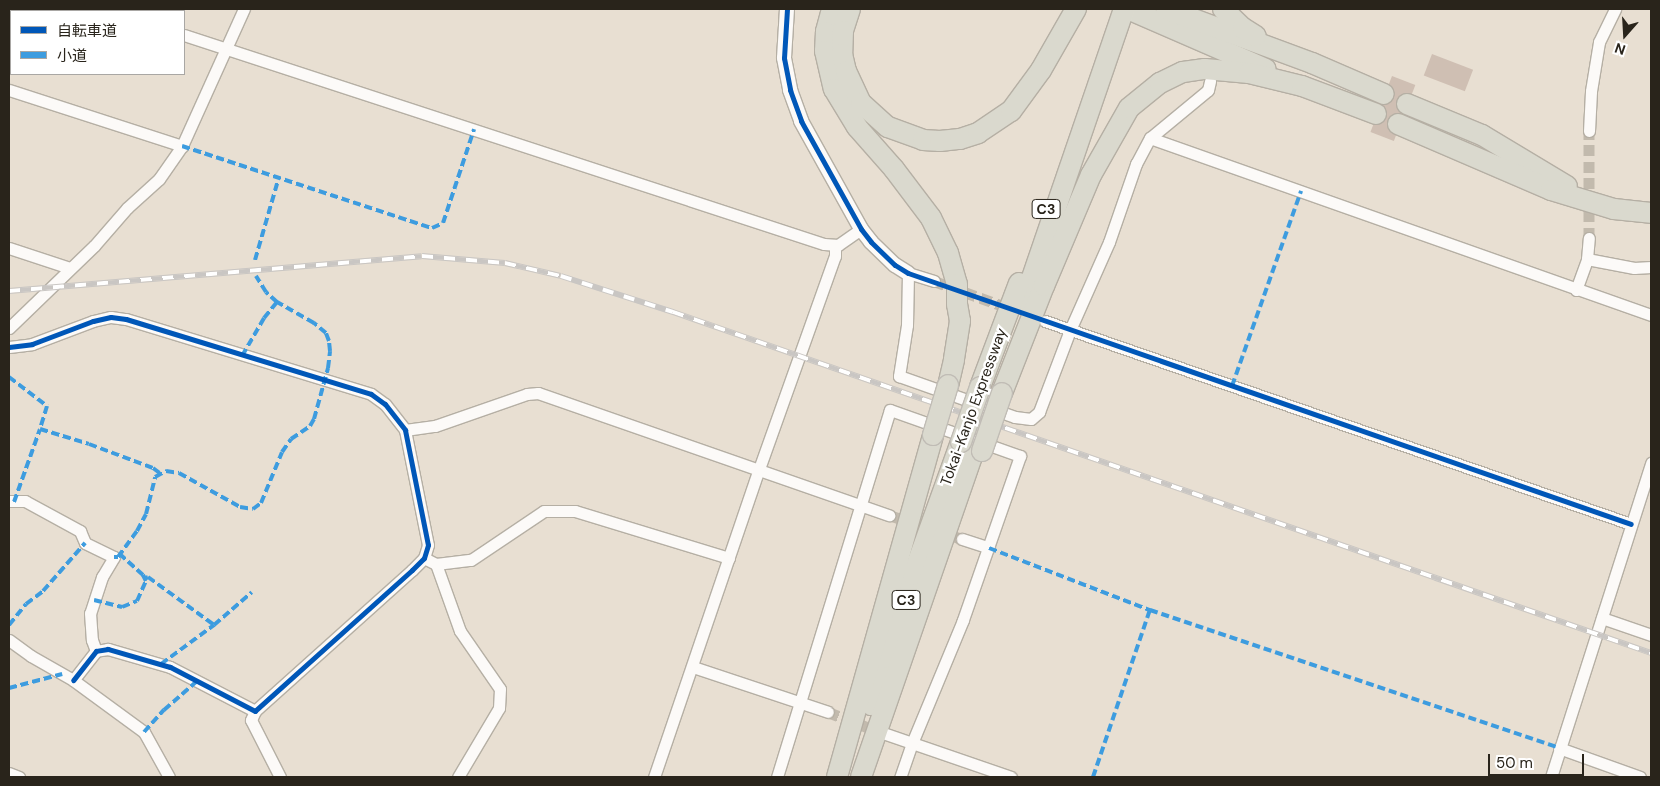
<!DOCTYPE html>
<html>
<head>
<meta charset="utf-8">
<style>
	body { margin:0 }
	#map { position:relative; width:1660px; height:786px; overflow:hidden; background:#e8dfd2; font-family:"DM Sans","Noto Sans JP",sans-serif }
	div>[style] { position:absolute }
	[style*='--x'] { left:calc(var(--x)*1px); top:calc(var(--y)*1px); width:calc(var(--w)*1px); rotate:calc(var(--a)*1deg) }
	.building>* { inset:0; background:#cfbfb3; transform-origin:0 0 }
	.minor-tunnel>* { height:11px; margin-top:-5.5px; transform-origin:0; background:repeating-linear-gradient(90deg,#c2baad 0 11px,transparent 0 16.5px) }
	.roads { filter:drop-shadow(1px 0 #b5afa4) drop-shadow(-1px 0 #b5afa4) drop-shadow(0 1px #b5afa4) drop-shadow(0 -1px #b5afa4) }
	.minor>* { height:11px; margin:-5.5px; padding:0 5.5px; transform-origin:5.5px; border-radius:5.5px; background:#fcfaf8 }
	.tertiary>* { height:14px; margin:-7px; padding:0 7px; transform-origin:7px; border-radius:7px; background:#fcfaf8 }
	.motorway>* { height:20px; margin:-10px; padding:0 10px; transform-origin:10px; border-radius:10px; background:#dad9ce }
	.rail>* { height:5.5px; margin-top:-2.75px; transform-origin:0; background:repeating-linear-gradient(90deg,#fff 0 11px,#c9c6c3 0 22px); box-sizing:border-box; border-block:1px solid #c9c6c3 }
	.bridges { filter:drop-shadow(1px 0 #c0bcb5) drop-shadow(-1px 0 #c0bcb5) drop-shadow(0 1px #c0bcb5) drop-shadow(0 -1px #c0bcb5) }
	.motorway-bridge>* { height:20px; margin:-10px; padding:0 10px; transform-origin:10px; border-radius:10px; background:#dad9ce }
	.quiet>* { height:4px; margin-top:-2px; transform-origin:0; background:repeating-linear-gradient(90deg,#3d9cdf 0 8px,transparent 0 12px) }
	.cycleway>* { height:5px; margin:-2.5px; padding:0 2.5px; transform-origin:2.5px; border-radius:2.5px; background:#0057b8 }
	span { translate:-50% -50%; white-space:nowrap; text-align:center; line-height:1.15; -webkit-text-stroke:5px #fff; paint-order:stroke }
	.shield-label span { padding:1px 4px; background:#fff; border:1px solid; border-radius:4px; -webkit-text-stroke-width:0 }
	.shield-label { font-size:14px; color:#29241b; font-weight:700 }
	.street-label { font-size:15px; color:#29241b }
	.frame { position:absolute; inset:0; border:10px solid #29241b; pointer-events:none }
	.legend { position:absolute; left:10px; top:10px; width:175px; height:65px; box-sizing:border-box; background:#fff; border:1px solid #a9a7a4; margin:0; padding:6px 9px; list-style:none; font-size:15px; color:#29241b }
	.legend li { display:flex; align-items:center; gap:10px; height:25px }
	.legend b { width:25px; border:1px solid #a9a7a4 }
	.north { position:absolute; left:1600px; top:10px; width:50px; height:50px; -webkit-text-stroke:4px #fff; paint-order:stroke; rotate:199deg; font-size:14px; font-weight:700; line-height:20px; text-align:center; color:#29241b }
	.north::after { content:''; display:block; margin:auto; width:18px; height:22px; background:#29241b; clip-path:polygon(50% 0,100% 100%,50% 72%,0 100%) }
	.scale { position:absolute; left:1488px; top:754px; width:96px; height:22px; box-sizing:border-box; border:2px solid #29241b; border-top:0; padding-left:6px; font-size:15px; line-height:18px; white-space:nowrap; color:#29241b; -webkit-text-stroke:4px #fff; paint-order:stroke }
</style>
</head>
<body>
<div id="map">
	<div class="building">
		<div style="left:1432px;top:54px;width:44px;height:23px;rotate:21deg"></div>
		<div style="left:1392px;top:76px;width:25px;height:60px;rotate:21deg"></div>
	</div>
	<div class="minor-tunnel">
		<div style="--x:1589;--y:238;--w:107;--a:-90"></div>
		<div style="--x:934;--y:281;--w:85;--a:19.9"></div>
		<div style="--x:889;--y:515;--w:77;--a:18.2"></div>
		<div style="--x:828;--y:712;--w:56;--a:21"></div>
	</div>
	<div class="roads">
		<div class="minor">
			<div style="--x:100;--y:9;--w:8;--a:14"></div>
			<div style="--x:184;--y:35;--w:673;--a:18.09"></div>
			<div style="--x:824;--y:244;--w:14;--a:4"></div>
			<div style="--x:838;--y:245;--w:28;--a:-35"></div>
			<div style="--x:9;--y:90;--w:182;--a:17.9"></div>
			<div style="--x:1589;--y:131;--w:40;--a:-87.1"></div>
			<div style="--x:1591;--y:91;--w:50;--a:-80.7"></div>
			<div style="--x:1599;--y:42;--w:37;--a:-64"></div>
			<div style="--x:1150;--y:138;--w:531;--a:19.46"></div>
			<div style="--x:9;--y:248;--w:64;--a:18.2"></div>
			<div style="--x:1587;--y:259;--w:21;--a:-85"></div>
			<div style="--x:934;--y:281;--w:27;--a:-163"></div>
			<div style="--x:908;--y:273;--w:52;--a:91.1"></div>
			<div style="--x:907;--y:325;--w:52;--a:98.9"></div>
			<div style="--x:899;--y:376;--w:123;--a:19.5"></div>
			<div style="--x:1015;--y:417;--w:16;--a:7"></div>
			<div style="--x:1031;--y:419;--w:11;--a:-41"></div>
			<div style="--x:1039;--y:412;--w:88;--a:-69.3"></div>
			<div style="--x:1070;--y:330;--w:96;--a:-66.1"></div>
			<div style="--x:1109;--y:242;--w:83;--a:-70.9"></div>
			<div style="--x:1136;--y:164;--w:30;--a:-62"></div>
			<div style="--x:1150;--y:138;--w:75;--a:-39.6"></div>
			<div style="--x:1208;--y:90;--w:9;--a:-77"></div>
			<div style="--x:1576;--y:290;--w:33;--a:-70"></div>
			<div style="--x:1587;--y:259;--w:48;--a:10.8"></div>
			<div style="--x:1634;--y:268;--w:17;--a:-3"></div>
			<div style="--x:1045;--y:321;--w:620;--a:19.11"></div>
			<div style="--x:9;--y:328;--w:118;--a:-44"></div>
			<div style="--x:94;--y:246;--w:50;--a:-49"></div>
			<div style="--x:127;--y:208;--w:43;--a:-42.2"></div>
			<div style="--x:159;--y:179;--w:40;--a:-55.1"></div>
			<div style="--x:182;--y:146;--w:150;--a:-65.7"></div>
			<div style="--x:9;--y:347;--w:23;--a:-7"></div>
			<div style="--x:32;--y:344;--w:65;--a:-20.7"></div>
			<div style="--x:93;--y:321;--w:18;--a:-13"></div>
			<div style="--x:111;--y:317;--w:15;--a:8"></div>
			<div style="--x:126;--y:319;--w:256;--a:17"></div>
			<div style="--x:371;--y:394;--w:17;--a:36"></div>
			<div style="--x:385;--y:404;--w:33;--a:52"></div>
			<div style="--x:405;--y:430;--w:117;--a:78.7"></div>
			<div style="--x:428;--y:545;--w:14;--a:107"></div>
			<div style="--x:424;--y:558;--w:17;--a:135"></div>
			<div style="--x:412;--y:570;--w:211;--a:138.1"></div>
			<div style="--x:255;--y:711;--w:96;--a:-152.6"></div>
			<div style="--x:170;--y:667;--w:65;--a:-163.8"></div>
			<div style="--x:108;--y:649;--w:12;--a:171"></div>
			<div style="--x:96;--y:651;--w:37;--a:128"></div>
			<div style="--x:405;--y:430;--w:30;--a:-8"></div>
			<div style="--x:435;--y:426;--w:97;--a:-19.2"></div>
			<div style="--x:527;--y:394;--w:11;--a:-5"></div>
			<div style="--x:538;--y:393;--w:372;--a:19.2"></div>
			<div style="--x:9;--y:501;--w:16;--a:0"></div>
			<div style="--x:25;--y:501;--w:63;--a:28.6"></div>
			<div style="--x:80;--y:531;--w:13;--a:67"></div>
			<div style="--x:85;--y:543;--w:32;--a:26"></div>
			<div style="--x:114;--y:557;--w:23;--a:121"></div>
			<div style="--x:102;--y:577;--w:38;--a:108"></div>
			<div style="--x:90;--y:613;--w:27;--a:86"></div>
			<div style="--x:92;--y:640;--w:12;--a:70"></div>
			<div style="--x:962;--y:539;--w:28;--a:18"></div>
			<div style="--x:424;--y:558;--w:13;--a:27"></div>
			<div style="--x:436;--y:564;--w:35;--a:-7"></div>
			<div style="--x:471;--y:560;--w:88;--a:-33.9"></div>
			<div style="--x:544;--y:511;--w:31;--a:0"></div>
			<div style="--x:575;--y:511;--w:161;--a:17"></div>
			<div style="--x:436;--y:564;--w:71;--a:70.3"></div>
			<div style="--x:460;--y:631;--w:70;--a:55.4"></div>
			<div style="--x:500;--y:689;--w:19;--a:93"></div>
			<div style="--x:499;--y:708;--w:80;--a:120.7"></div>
			<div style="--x:1602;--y:618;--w:52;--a:19.1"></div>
			<div style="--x:9;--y:640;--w:27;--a:36"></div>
			<div style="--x:31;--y:656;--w:48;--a:29.7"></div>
			<div style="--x:73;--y:680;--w:88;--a:36.2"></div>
			<div style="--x:144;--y:732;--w:51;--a:60.9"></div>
			<div style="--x:693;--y:667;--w:142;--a:18.4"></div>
			<div style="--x:255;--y:711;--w:10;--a:114"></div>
			<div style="--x:251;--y:720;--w:64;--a:63"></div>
			<div style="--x:886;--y:734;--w:132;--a:19"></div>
			<div style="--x:1559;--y:748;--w:86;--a:19.7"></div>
			<div style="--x:9;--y:773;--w:11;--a:22"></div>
			<div style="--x:654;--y:777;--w:325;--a:-71.2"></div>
			<div style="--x:759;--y:469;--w:226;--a:-70.4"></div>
			<div style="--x:835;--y:256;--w:11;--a:-90"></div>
			<div style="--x:777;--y:777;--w:384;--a:-72.9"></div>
			<div style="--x:890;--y:410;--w:138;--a:19.5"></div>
			<div style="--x:1020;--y:456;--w:174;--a:109.2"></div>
			<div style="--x:963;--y:620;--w:133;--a:112.5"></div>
			<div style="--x:912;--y:743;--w:36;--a:109"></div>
			<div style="--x:1551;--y:777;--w:330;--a:-72.3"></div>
		</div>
		<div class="tertiary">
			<div style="--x:787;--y:9;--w:49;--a:93.5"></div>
			<div style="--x:784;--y:58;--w:33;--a:79"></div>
			<div style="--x:790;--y:90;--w:33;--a:70"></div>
			<div style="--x:801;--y:121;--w:124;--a:60.9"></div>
			<div style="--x:861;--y:229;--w:16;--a:52"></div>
			<div style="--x:871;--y:242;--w:33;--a:44"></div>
			<div style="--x:895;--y:265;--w:15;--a:32"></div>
		</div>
		<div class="motorway">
			<div style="--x:832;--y:9;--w:24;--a:105"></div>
			<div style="--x:826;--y:32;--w:19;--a:93"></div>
			<div style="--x:825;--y:51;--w:39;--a:77"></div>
			<div style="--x:834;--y:89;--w:44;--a:58.8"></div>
			<div style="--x:857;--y:127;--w:56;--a:48.6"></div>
			<div style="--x:894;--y:169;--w:61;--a:52.9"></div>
			<div style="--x:931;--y:218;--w:39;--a:64"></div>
			<div style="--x:948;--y:253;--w:32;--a:74"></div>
			<div style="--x:957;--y:284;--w:20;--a:90"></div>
			<div style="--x:957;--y:304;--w:17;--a:80"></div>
			<div style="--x:960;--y:321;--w:39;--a:99"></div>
			<div style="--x:954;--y:360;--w:26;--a:103"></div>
			<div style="--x:850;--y:9;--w:23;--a:108"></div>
			<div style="--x:843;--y:31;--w:23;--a:92"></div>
			<div style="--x:842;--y:54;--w:17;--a:77"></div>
			<div style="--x:846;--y:71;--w:35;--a:65"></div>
			<div style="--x:861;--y:103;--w:36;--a:42"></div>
			<div style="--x:888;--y:127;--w:37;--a:20"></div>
			<div style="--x:923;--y:140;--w:17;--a:3"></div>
			<div style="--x:940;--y:141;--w:20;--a:-6"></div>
			<div style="--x:960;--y:139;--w:19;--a:-18"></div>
			<div style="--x:978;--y:133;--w:40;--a:-34"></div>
			<div style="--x:1011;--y:111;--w:51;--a:-53.8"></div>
			<div style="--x:1041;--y:70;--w:70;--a:-60.2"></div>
			<div style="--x:1128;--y:9;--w:150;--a:23.5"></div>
			<div style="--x:1166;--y:9;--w:156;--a:20.3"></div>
			<div style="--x:1312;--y:63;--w:78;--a:23.3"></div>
			<div style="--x:1223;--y:9;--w:28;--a:44"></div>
			<div style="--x:1243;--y:28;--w:15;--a:32"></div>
			<div style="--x:1407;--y:104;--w:81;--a:22.5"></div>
			<div style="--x:1482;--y:135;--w:99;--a:31"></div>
			<div style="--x:1398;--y:124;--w:167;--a:23.3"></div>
			<div style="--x:1551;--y:190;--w:66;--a:16.8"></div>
			<div style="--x:1614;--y:209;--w:37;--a:6"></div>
			<div style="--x:1023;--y:304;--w:312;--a:-71.1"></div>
			<div style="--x:980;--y:387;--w:111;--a:-69.4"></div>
			<div style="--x:1002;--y:393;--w:115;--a:-68.6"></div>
			<div style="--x:1044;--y:286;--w:121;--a:-67.1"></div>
			<div style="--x:1091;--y:175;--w:77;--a:-60.4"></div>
			<div style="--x:1129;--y:108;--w:40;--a:-39"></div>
			<div style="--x:1160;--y:83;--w:25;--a:-26"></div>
			<div style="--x:1183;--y:72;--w:22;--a:-8"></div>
			<div style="--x:1205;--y:69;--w:44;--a:5.2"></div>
			<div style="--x:1249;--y:73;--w:55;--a:13.8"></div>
			<div style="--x:1302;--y:86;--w:79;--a:20.7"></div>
			<div style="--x:871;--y:705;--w:50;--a:-70.1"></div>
			<div style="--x:888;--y:658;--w:87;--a:-73.2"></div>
			<div style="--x:913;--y:575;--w:141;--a:-70.2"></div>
			<div style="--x:837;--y:777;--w:355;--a:-74.3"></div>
			<div style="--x:861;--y:777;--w:346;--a:-70.9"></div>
		</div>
	</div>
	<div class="rail">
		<div style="--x:9;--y:291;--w:414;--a:-4.8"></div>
		<div style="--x:422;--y:256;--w:83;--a:4.8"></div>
		<div style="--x:505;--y:263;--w:57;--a:13.1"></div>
		<div style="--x:561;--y:276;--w:118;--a:17.8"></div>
		<div style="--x:673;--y:312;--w:1036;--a:19.22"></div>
	</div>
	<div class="bridges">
		<div class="motorway-bridge">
			<div style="--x:933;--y:435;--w:52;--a:-73.3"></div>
			<div style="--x:961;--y:442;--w:58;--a:-70.9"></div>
			<div style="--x:982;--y:451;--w:61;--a:-71"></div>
		</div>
	</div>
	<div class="quiet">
		<div style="--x:182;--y:146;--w:263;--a:18.2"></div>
		<div style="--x:432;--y:228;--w:12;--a:-24"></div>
		<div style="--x:443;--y:223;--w:99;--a:-71.7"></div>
		<div style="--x:255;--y:260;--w:86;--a:-73.9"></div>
		<div style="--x:242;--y:356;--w:44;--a:-59.9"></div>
		<div style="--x:264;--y:318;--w:21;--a:-51"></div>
		<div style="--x:9;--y:377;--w:48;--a:37.3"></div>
		<div style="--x:47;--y:406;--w:24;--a:107"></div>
		<div style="--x:40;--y:429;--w:51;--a:17"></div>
		<div style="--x:89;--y:444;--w:68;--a:20.6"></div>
		<div style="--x:153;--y:468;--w:10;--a:37"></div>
		<div style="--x:1232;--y:386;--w:207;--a:-70.5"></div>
		<div style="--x:14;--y:502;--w:77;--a:-70.4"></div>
		<div style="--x:989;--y:548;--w:173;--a:21.1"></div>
		<div style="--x:1150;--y:610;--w:432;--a:18.6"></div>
		<div style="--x:114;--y:557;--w:4;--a:0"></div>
		<div style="--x:118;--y:557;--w:32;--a:-54"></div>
		<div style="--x:137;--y:531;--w:19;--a:-62"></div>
		<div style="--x:146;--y:514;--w:38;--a:-76"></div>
		<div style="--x:155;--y:477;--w:13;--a:-29"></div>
		<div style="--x:166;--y:471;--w:13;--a:9"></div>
		<div style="--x:179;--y:473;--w:70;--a:29.1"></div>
		<div style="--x:240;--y:507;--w:13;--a:9"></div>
		<div style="--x:253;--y:509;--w:10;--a:-37"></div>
		<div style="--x:261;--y:503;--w:55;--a:-67.6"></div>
		<div style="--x:282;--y:452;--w:16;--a:-55"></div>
		<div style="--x:291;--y:439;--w:23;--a:-34"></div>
		<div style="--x:310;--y:426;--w:8;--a:-60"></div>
		<div style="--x:314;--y:419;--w:53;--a:-74.6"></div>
		<div style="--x:328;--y:368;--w:17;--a:-83"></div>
		<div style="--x:330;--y:351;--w:10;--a:-96"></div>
		<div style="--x:329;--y:341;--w:9;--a:-111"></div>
		<div style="--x:326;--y:333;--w:16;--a:-140"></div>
		<div style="--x:314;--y:323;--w:43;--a:-150.4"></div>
		<div style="--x:277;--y:302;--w:15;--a:-138"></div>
		<div style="--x:266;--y:292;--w:19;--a:-122"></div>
		<div style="--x:145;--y:578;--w:3;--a:-18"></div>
		<div style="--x:148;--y:577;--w:82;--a:36"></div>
		<div style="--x:214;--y:625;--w:50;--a:-41"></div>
		<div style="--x:94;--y:600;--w:29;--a:14"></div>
		<div style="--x:122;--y:607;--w:16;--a:-22"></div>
		<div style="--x:137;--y:601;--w:22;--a:-66"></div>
		<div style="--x:146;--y:581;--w:7;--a:-117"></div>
		<div style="--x:143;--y:575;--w:31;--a:-138"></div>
		<div style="--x:9;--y:625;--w:27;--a:-51"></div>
		<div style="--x:26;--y:604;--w:21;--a:-37"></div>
		<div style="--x:43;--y:591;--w:64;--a:-48.8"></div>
		<div style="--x:161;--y:664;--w:66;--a:-36.3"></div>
		<div style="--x:9;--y:688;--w:55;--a:-14.8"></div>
		<div style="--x:144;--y:732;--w:30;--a:-48"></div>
		<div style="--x:164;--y:710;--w:44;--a:-41.3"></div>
		<div style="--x:1093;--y:777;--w:176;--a:-71.2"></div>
	</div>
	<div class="cycleway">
		<div style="--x:787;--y:9;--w:49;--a:93.5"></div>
		<div style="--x:784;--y:58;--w:33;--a:79"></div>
		<div style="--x:790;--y:90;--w:33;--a:70"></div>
		<div style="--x:801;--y:121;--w:124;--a:60.9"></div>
		<div style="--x:861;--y:229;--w:16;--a:52"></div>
		<div style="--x:871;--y:242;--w:33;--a:44"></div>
		<div style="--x:895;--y:265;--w:15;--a:32"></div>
		<div style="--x:908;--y:273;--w:765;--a:19.15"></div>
		<div style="--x:9;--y:347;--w:23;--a:-7"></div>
		<div style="--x:32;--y:344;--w:65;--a:-20.7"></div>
		<div style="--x:93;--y:321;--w:18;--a:-13"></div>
		<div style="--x:111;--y:317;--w:15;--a:8"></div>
		<div style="--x:126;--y:319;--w:256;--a:17"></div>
		<div style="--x:371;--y:394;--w:17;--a:36"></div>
		<div style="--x:385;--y:404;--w:33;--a:52"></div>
		<div style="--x:405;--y:430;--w:117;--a:78.7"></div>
		<div style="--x:428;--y:545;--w:14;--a:107"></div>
		<div style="--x:424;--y:558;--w:17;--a:135"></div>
		<div style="--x:412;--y:570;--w:211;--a:138.1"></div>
		<div style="--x:255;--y:711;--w:96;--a:-152.6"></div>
		<div style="--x:170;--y:667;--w:65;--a:-163.8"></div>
		<div style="--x:108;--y:649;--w:12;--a:171"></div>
		<div style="--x:96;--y:651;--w:37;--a:128"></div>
	</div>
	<div class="shield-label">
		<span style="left:1046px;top:209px">C3</span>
		<span style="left:906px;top:600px">C3</span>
	</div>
	<div class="street-label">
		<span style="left:974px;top:407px;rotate:-70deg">Tokai-Kanjo Expressway</span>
	</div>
	<div class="frame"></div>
	<ul class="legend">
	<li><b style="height:6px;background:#0057b8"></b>自転車道</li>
	<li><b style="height:6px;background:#3d9cdf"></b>小道</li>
	</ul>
	<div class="north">N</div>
	<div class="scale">50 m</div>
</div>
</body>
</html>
